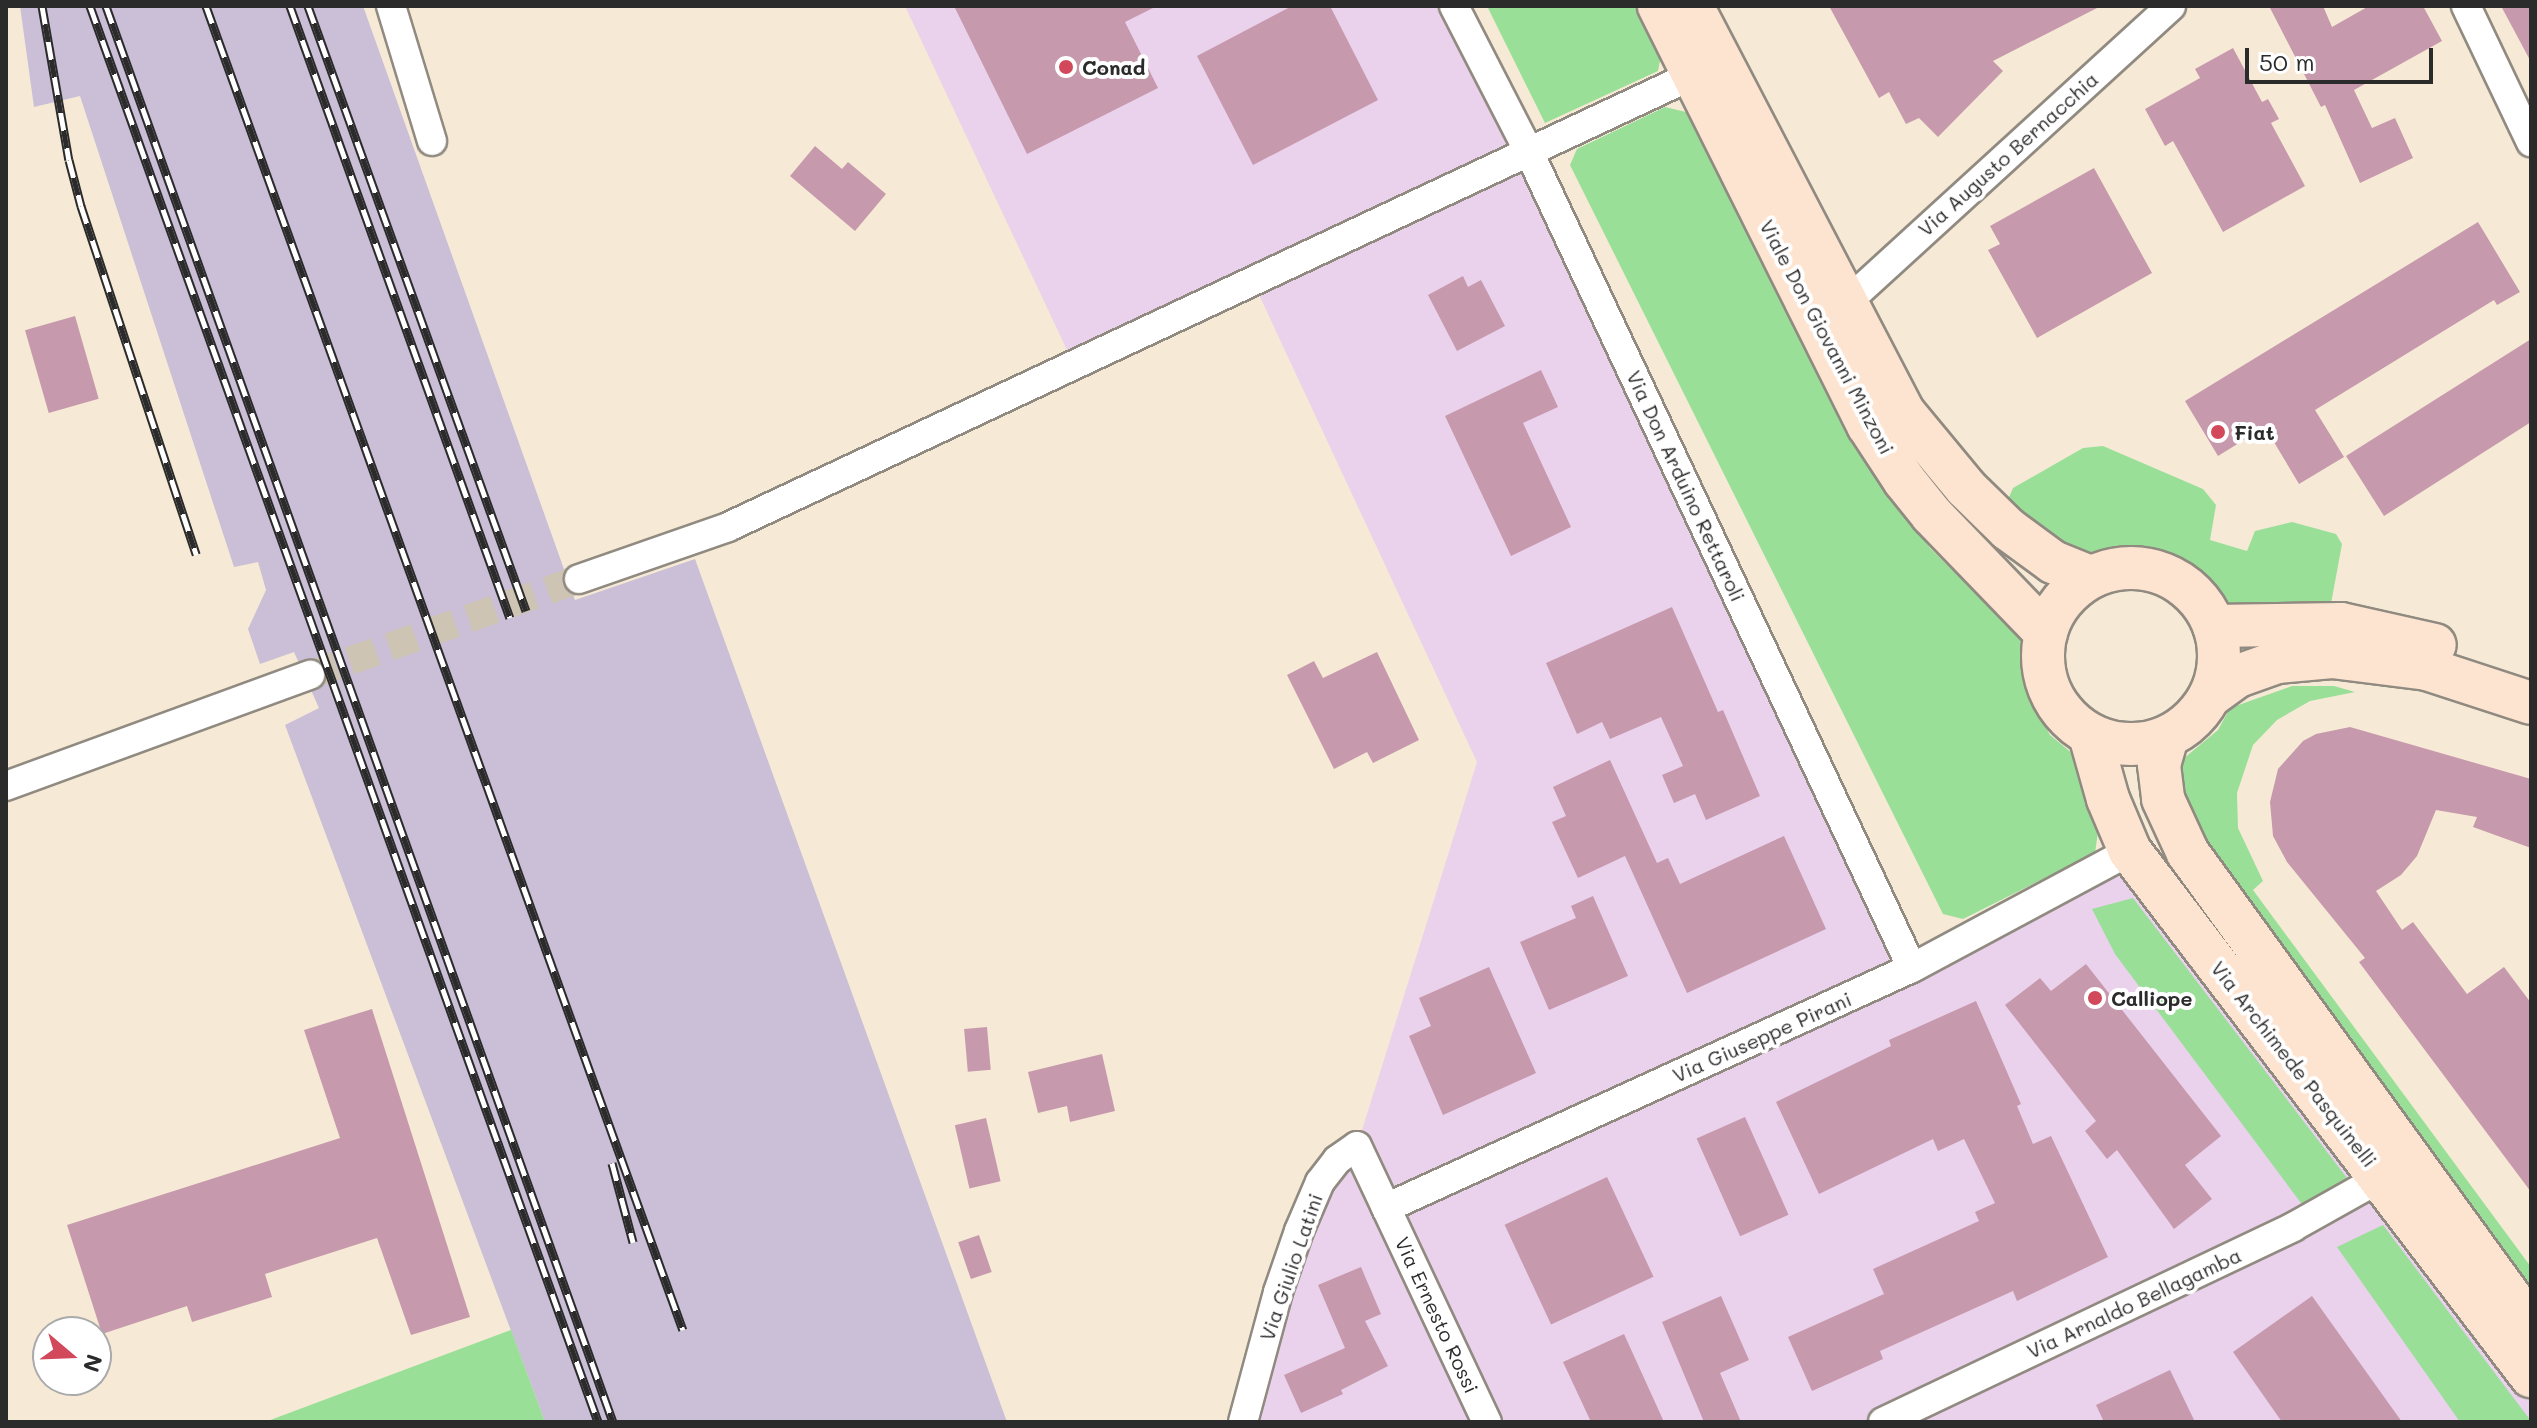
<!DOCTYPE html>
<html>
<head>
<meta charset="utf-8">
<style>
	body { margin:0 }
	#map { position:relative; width:2537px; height:1428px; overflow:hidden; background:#f6ead6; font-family:Mali,sans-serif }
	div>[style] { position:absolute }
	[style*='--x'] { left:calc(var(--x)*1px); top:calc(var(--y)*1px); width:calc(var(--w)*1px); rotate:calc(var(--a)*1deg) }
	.built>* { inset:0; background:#ead1ec }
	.industrial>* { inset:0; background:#cabfd6 }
	.green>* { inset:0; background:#99df98 }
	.building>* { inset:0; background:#c799ad; transform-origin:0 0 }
	.minor-tunnel>* { height:28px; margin-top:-14px; transform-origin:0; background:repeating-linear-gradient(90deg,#cdc4b4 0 28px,transparent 0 42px) }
	.roads { filter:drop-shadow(2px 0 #908a80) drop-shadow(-2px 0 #908a80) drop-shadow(0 2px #908a80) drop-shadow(0 -2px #908a80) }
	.minor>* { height:28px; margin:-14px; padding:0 14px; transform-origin:14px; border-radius:14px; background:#fff }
	.secondary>* { height:42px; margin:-21px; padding:0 21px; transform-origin:21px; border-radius:21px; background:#fde4d1 }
	.secondary>.ring { margin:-21px; padding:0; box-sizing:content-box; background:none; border:42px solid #fde4d1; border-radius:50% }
	.rail>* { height:9px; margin-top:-4.5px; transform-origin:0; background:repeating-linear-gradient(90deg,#fff 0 18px,#2b2b2b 0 36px); box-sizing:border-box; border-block:2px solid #2b2b2b }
	.dots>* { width:22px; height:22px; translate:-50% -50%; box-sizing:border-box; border:4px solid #fff; border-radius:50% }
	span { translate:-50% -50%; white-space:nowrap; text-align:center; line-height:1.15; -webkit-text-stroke:8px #fff; paint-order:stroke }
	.poi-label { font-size:20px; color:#2b2b2b; font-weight:700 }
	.left { translate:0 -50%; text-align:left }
	.street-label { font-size:20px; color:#2b2b2b }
	.frame { position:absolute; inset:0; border:8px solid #2b2b2b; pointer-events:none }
	.north { position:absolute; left:32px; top:1316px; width:80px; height:80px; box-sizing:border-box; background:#fff; border:2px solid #aaa; border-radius:50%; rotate:109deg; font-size:22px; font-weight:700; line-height:32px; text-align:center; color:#2b2b2b }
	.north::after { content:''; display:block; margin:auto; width:28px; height:36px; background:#d1495b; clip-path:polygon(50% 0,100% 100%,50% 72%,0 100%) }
	.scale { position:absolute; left:2245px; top:48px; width:188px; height:36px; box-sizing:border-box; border:4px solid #2b2b2b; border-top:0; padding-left:10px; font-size:24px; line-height:28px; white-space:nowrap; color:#2b2b2b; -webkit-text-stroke:6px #fff; paint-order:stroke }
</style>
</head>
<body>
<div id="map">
	<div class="built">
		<div style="clip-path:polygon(905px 6px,1454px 6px,1912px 968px,2130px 851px,2531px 1379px,2531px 1422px,1243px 1422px,1299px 1231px,1357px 1146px,1477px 762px,1253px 282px,1074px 365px)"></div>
	</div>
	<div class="industrial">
		<div style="clip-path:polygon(20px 6px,363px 6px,575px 600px,695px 559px,1007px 1422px,545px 1422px,285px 725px,319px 708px,294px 652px,260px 664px,248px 629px,266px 590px,258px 562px,234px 567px,80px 96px,34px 107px)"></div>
	</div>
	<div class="green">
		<div style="clip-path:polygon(1487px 6px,1636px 6px,1661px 55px,1658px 71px,1545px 123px)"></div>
		<div style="clip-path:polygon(1665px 107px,1690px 113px,1862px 454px,1930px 548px,2027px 644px,2024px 670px,2032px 700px,2050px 735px,2084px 763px,2098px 832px,2095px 853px,1963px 919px,1943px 914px,1570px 165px,1577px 149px)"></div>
		<div style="clip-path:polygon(2103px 446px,2203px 489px,2216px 505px,2210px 540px,2247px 551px,2255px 531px,2292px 522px,2336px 534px,2342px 544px,2330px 609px,2215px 606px,2190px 577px,2160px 563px,2121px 561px,2088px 570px,2006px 504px,2013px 488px,2083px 448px)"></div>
		<div style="clip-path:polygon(2292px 686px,2334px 686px,2355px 692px,2310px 701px,2277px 720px,2253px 745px,2237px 793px,2238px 828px,2263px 881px,2253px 890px,2531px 1267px,2531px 1307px,2212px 877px,2176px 778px,2183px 759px,2218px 730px,2230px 708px)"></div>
		<div style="clip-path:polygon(2133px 898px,2350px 1182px,2304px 1207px,2115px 954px,2092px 909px)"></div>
		<div style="clip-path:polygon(2383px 1225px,2531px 1421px,2531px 1422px,2460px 1422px,2337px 1247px)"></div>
		<div style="clip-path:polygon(511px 1330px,545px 1422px,265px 1422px)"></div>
	</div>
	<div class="building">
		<div style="clip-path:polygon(954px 6px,1157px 6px,1125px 22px,1158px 88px,1027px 154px)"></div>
		<div style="clip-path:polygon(1292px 6px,1330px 6px,1378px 100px,1253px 165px,1197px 56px)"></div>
		<div style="clip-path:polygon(1829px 6px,2101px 6px,1993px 61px,2003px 71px,1938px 137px,1919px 118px,1906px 124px,1889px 92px,1879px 98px)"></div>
		<div style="clip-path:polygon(2269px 6px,2323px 6px,2332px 27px,2369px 6px,2423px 6px,2442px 41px,2354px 90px,2372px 128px,2395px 118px,2413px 158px,2360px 183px,2325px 105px,2321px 107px)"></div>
		<div style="clip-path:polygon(2501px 6px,2531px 6px,2531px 62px)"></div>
		<div style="clip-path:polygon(2233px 48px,2262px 102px,2268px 99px,2279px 119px,2271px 123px,2305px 186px,2223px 232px,2173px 141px,2165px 146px,2145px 109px,2200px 78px,2195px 69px)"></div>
		<div style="clip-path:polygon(815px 146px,842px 169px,848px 162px,886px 194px,855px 231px,790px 176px)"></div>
		<div style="clip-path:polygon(2094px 168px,2152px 273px,2037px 338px,1988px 250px,2000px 244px,1990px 226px)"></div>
		<div style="clip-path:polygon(2478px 222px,2520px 292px,2497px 305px,2494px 300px,2315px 410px,2344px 457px,2299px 484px,2265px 427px,2218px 456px,2185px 401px)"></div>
		<div style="clip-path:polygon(1463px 276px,1468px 287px,1481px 280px,1505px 326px,1457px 351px,1428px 295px)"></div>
		<div style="left:75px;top:316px;width:86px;height:52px;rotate:74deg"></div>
		<div style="clip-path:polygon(2531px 339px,2531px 422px,2384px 516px,2346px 456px)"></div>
		<div style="clip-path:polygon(1541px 370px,1558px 407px,1523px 423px,1571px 527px,1511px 556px,1445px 416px)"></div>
		<div style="clip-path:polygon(1672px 607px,1718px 712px,1723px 710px,1760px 796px,1706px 820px,1695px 794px,1674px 803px,1662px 775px,1683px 766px,1661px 717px,1610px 739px,1602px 722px,1577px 734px,1546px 663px)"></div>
		<div style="clip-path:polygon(1377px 652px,1419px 740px,1373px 763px,1367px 752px,1334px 769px,1287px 675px,1314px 661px,1323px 678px)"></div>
		<div style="clip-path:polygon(2350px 727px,2531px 779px,2531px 848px,2473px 827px,2477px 817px,2436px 810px,2417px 856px,2401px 875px,2376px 891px,2402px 930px,2413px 922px,2467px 994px,2504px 967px,2531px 1003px,2531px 1192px,2359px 962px,2365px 958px,2287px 862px,2273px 836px,2270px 802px,2278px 769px,2303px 741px,2316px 734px)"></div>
		<div style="clip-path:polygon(1610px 760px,1657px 863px,1668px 858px,1680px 884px,1784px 836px,1826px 929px,1687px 993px,1625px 856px,1578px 878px,1552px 822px,1566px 816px,1553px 787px)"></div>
		<div style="clip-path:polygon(1593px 896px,1628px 976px,1549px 1010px,1520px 942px,1576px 918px,1571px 906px)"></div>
		<div style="clip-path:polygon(2086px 964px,2221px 1136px,2185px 1165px,2212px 1199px,2174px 1229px,2117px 1150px,2107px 1159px,2085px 1131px,2096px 1121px,2005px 1005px,2040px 978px,2051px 991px)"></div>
		<div style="clip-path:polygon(1489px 967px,1536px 1073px,1443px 1115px,1409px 1036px,1431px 1026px,1419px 998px)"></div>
		<div style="clip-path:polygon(1976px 1001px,2021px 1104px,2017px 1106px,2033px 1144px,2051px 1136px,2108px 1257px,2017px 1301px,2013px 1291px,1880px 1351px,1883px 1359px,1812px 1391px,1788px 1337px,1884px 1294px,1873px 1269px,1979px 1221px,1975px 1212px,1995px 1203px,1964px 1139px,1938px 1151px,1933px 1139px,1819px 1194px,1776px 1102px,1891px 1046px,1889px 1040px)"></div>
		<div style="clip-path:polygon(372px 1009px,470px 1317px,411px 1335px,377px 1238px,265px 1274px,272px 1297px,192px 1322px,187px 1306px,102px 1334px,67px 1225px,340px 1138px,304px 1030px)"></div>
		<div style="left:987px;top:1027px;width:43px;height:23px;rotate:85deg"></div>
		<div style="clip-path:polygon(1102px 1054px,1115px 1111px,1070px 1122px,1067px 1106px,1038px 1113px,1028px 1072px)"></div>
		<div style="left:1745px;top:1117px;width:107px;height:53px;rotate:66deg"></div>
		<div style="left:986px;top:1118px;width:65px;height:32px;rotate:77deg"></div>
		<div style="left:1607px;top:1177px;width:110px;height:113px;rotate:65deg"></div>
		<div style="left:979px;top:1235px;width:39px;height:22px;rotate:71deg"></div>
		<div style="clip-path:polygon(1361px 1267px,1381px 1314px,1365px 1321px,1388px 1366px,1341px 1390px,1343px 1394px,1301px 1413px,1284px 1375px,1345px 1348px,1318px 1285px)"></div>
		<div style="clip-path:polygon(1721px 1296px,1749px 1360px,1720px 1373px,1741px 1422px,1704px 1422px,1662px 1322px)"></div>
		<div style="clip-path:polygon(2312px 1296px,2402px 1422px,2282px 1422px,2233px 1352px)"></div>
		<div style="clip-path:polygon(1624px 1334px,1664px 1422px,1591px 1422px,1563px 1362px)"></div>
		<div style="clip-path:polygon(2170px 1370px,2195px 1422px,2104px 1422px,2096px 1405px)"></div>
	</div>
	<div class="minor-tunnel">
		<div style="--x:310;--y:675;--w:286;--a:-19.6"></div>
	</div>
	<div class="roads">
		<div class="minor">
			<div style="--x:391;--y:6;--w:141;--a:73.1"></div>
			<div style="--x:1454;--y:6;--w:164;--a:62.8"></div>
			<div style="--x:1529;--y:152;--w:901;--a:64.86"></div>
			<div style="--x:2466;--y:6;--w:151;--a:64.5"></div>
			<div style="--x:1846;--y:303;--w:440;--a:-42.4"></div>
			<div style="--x:579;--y:579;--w:158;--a:-19.2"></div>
			<div style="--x:728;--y:527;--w:1066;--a:-25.1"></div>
			<div style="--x:6;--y:786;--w:324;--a:-20.1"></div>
			<div style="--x:1386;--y:1208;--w:578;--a:-24.53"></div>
			<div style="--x:1912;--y:968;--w:247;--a:-28.2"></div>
			<div style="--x:1243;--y:1422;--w:135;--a:-74.9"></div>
			<div style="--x:1278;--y:1292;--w:65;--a:-71"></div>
			<div style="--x:1299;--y:1231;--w:53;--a:-66.8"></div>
			<div style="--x:1320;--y:1182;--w:28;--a:-52"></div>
			<div style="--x:1337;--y:1160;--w:24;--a:-35"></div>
			<div style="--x:1357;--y:1146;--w:305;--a:64.8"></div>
			<div style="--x:1883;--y:1422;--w:454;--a:-25.4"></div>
			<div style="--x:2293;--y:1227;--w:102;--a:-29.3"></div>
		</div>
		<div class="secondary">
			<div style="--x:1659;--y:6;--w:468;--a:63.5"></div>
			<div style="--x:1868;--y:425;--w:66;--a:56.8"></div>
			<div style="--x:1904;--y:480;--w:45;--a:51.3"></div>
			<div style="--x:1932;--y:515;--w:164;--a:46"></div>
			<div style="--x:1692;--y:6;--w:459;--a:62.5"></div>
			<div style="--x:1904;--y:413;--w:97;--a:50.4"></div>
			<div style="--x:1966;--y:488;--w:59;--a:44.3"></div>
			<div style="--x:2008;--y:529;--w:56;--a:36.3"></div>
			<div style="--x:2053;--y:562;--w:40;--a:22"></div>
			<div class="ring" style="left:2043px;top:568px;width:134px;height:134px"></div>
			<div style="--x:2214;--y:626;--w:127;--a:-0.9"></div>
			<div style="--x:2341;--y:624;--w:96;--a:12.6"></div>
			<div style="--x:2210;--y:696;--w:34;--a:-36"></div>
			<div style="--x:2238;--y:676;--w:41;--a:-19.7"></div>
			<div style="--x:2277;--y:662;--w:55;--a:-5.2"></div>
			<div style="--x:2332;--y:657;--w:96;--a:7.2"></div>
			<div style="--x:2427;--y:669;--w:109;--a:18.1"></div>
			<div style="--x:2090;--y:735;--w:66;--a:74.3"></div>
			<div style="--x:2108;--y:799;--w:56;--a:67.1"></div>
			<div style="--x:2130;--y:851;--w:661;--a:52.63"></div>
			<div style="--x:2167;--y:737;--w:29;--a:106"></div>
			<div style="--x:2159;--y:765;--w:34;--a:83"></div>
			<div style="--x:2163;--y:799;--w:60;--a:65.2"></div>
			<div style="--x:2188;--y:853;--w:584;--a:54.05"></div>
		</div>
	</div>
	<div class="rail">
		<div style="--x:42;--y:6;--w:156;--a:80.1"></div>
		<div style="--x:69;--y:160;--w:48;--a:75.4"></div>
		<div style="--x:81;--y:206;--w:367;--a:71.7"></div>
		<div style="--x:90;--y:6;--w:1504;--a:70.26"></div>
		<div style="--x:106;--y:6;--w:1504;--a:70.3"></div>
		<div style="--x:206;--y:6;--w:1407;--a:70.19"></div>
		<div style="--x:290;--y:6;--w:650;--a:70.23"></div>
		<div style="--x:308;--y:6;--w:643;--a:70.18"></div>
		<div style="--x:612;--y:1163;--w:82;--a:75.1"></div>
	</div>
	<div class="dots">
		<div style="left:1066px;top:67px;background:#d1495b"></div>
		<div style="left:2218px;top:432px;background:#d1495b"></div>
		<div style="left:2095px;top:998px;background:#d1495b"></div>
	</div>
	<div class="poi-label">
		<span class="left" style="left:1082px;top:67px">Conad</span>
		<span class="left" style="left:2234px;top:432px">Fiat</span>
		<span class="left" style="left:2111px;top:998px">Calliope</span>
	</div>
	<div class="street-label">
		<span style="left:2008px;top:154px;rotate:-42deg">Via Augusto Bernacchia</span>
		<span style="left:1827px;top:337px;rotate:62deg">Viale Don Giovanni Minzoni</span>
		<span style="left:1686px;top:486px;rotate:65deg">Via Don Arduino Rettaroli</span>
		<span style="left:1762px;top:1037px;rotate:-24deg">Via Giuseppe Pirani</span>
		<span style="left:2294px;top:1064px;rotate:52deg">Via Archimede Pasquinelli</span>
		<span style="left:1291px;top:1267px;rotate:-71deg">Via Giulio Latini</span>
		<span style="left:2134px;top:1303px;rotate:-25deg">Via Arnaldo Bellagamba</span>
		<span style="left:1437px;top:1315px;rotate:65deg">Via Ernesto Rossi</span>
	</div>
	<div class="frame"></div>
	<div class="north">N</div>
	<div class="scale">50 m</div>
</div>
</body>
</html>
